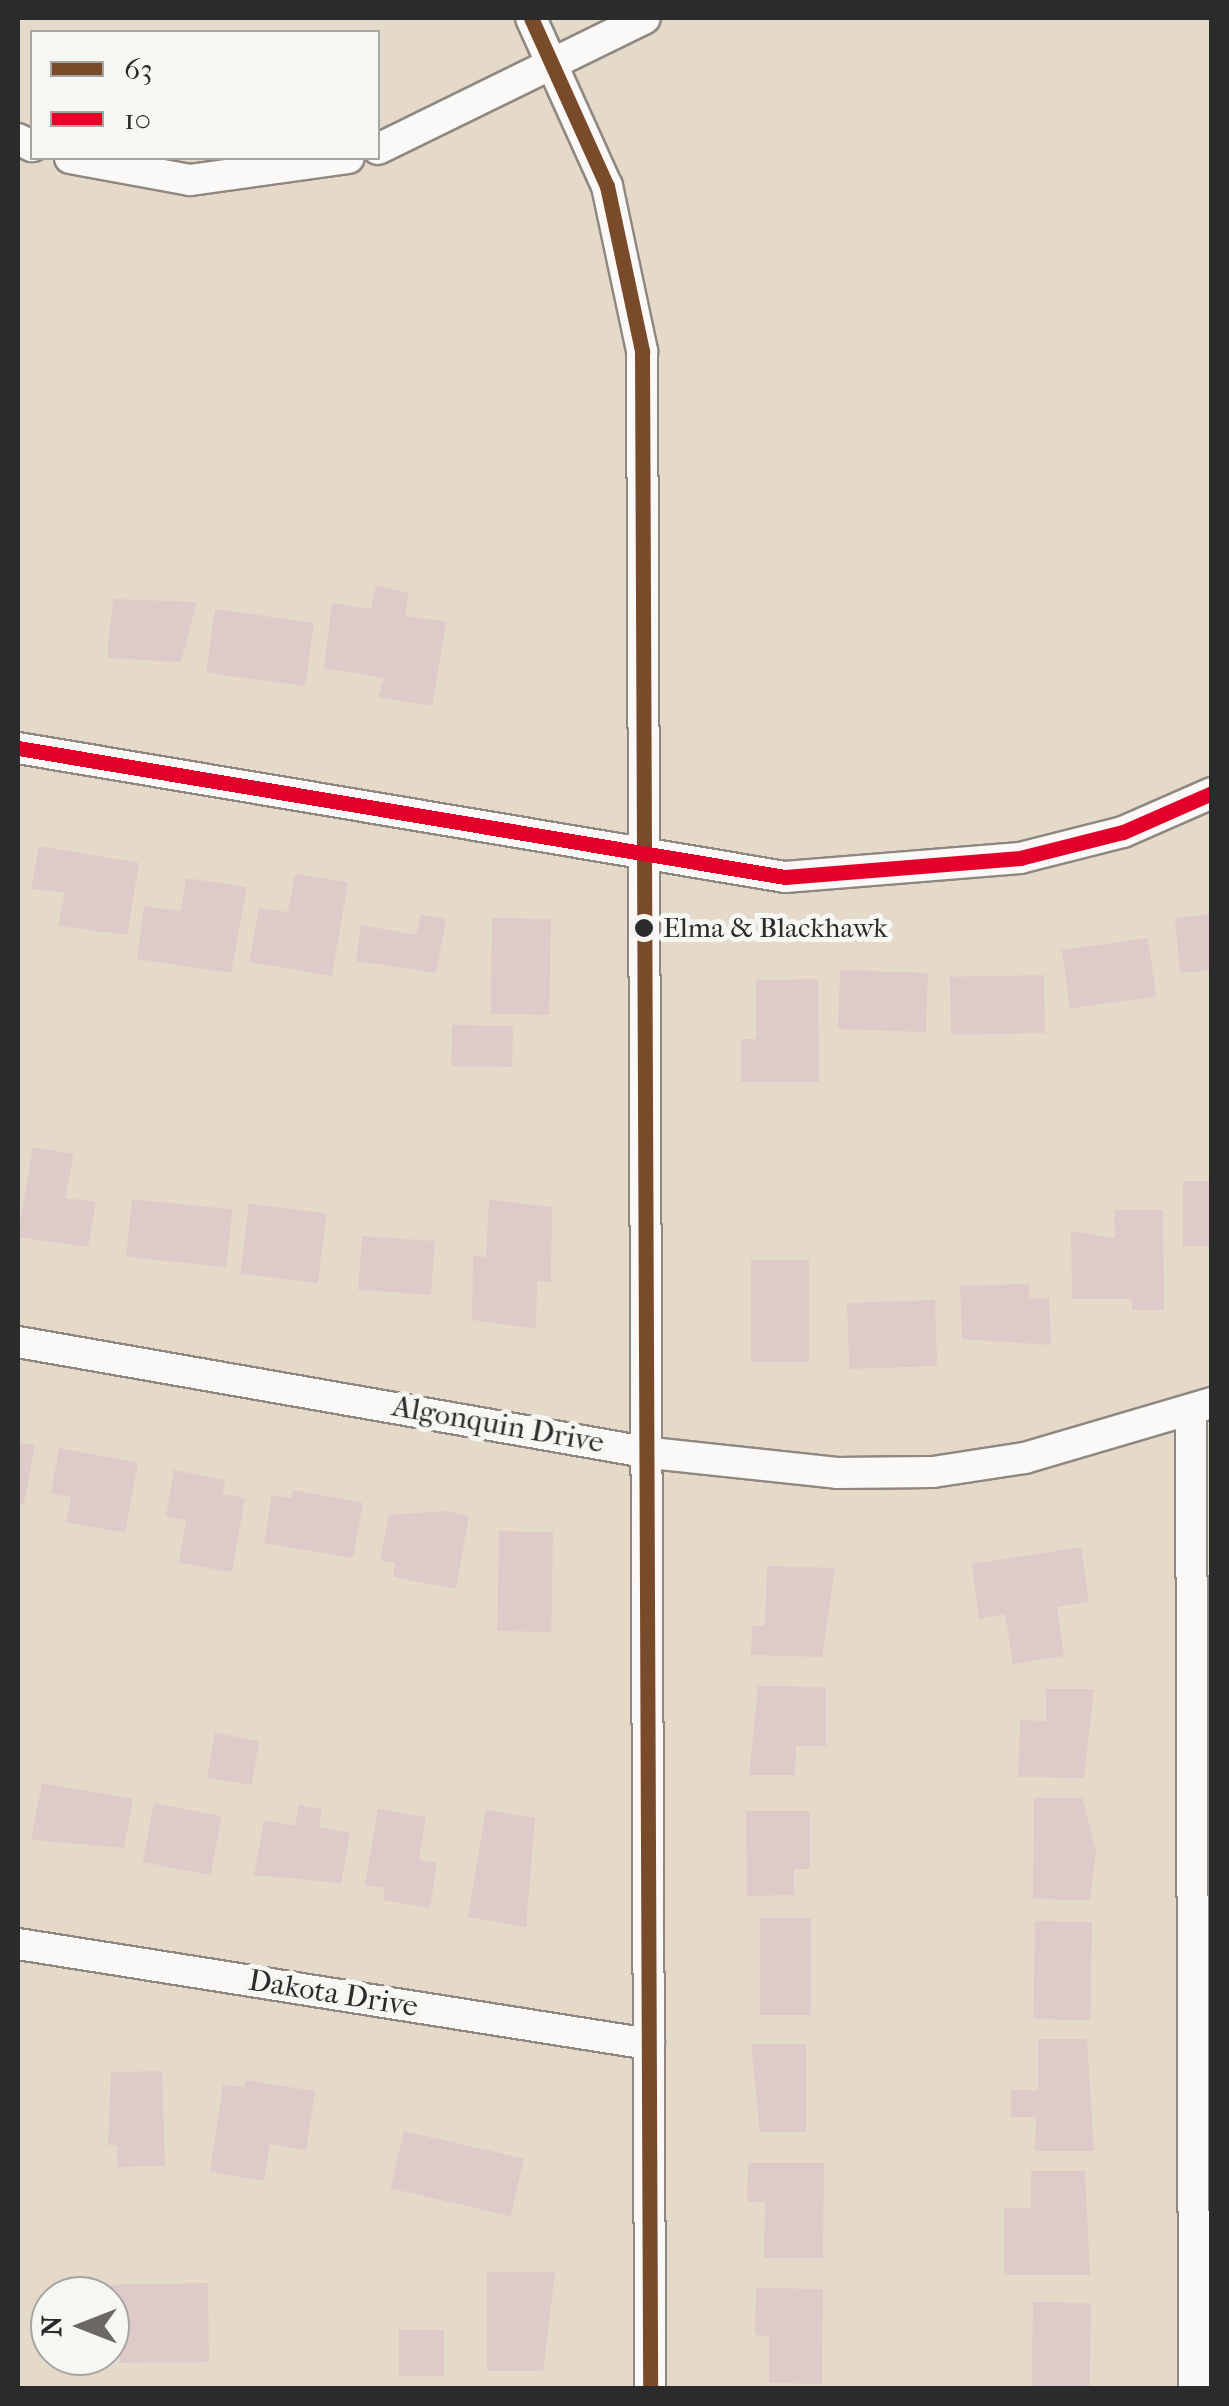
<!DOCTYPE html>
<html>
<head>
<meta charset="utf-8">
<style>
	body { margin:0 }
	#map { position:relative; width:1229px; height:2406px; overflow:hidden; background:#e5daca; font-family:"IM FELL French Canon",serif }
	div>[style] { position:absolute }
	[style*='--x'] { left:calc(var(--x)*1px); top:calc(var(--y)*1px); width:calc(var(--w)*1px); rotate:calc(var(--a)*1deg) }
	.building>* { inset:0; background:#decac9; transform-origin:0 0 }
	.roads { filter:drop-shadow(2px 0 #8e8880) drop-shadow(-2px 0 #8e8880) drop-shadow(0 2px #8e8880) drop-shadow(0 -2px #8e8880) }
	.street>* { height:30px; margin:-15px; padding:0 15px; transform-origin:15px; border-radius:15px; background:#fbf9f7 }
	.bus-1>* { height:15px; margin:-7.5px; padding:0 7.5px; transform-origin:7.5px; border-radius:7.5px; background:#7a4b2a }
	.bus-2>* { height:15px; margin:-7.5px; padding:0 7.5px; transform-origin:7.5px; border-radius:7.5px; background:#e4002b }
	.dots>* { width:28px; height:28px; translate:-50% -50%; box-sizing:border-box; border:5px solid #f6f6f2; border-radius:50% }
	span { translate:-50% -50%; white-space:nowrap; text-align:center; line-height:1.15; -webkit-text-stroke:10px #f6f6f2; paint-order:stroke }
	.bus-label { font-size:28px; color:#2b2b2b }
	.left { translate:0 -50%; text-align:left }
	.street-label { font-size:30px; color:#2b2b2b }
	.frame { position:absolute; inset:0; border:20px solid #2b2b2b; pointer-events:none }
	.legend { position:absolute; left:30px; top:30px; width:350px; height:130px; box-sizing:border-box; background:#f6f6f2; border:2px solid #a5a5a2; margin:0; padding:12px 18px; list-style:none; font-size:30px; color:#2b2b2b }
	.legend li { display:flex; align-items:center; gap:20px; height:50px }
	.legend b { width:50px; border:2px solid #a5a5a2 }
	.north { position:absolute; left:30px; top:2276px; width:100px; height:100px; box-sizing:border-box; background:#f6f6f2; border:2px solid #a5a5a2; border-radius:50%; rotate:270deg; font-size:28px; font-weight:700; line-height:40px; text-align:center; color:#2b2b2b }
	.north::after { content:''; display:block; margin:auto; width:35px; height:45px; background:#6c6863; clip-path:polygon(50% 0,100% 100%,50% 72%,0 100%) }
</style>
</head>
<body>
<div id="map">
	<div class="building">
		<div style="clip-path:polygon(376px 586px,409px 593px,405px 616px,446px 622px,432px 706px,378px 697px,384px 678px,324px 668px,332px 603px,371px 609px)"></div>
		<div style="clip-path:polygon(113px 599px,197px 602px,181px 662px,107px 658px)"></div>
		<div style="left:215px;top:609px;width:100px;height:64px;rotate:8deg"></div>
		<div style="clip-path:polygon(39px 846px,139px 863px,127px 935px,58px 926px,65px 892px,31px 889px)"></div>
		<div style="clip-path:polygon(295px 874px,348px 882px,332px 976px,249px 962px,259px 908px,288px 912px)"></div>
		<div style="clip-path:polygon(186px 878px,247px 887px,231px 973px,137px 959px,144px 906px,181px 911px)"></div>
		<div style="clip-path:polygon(421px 914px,446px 919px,436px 973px,356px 961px,361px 925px,416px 935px)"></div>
		<div style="clip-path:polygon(1212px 914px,1212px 970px,1180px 973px,1175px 918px)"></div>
		<div style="left:492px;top:918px;width:59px;height:96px;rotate:1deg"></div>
		<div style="left:1148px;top:938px;width:59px;height:87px;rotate:82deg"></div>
		<div style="left:840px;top:970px;width:88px;height:59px;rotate:2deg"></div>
		<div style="left:1044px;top:975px;width:58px;height:94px;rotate:89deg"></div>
		<div style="clip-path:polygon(818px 979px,819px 1082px,741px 1082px,741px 1039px,756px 1039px,756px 980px)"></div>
		<div style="left:452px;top:1025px;width:61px;height:41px;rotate:1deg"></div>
		<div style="clip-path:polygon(33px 1147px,74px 1154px,65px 1198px,96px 1202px,88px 1247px,18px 1237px)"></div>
		<div style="left:1183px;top:1181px;width:29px;height:65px"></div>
		<div style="left:132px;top:1199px;width:101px;height:58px;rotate:6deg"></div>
		<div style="clip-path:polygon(489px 1200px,552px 1207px,551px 1282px,537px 1281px,536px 1329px,472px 1320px,473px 1256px,486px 1257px)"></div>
		<div style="left:249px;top:1204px;width:78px;height:70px;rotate:7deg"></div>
		<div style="clip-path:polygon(1114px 1210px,1163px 1210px,1164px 1310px,1132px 1310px,1132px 1299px,1072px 1299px,1071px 1231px,1115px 1238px)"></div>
		<div style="left:362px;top:1236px;width:73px;height:54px;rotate:4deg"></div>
		<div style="left:751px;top:1260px;width:58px;height:102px"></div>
		<div style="clip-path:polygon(1029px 1284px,1029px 1299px,1049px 1298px,1051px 1345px,962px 1339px,960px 1286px)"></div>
		<div style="left:935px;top:1300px;width:66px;height:88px;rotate:88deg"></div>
		<div style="clip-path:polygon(18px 1442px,35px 1445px,24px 1504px,18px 1503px)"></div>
		<div style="clip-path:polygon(59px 1448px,138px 1463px,125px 1533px,66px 1522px,71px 1497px,51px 1494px)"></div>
		<div style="clip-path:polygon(174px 1470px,225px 1480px,223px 1494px,245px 1498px,232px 1572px,179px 1563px,186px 1520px,166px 1516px)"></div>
		<div style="clip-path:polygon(293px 1490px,363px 1503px,353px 1558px,264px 1543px,272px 1495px,292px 1498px)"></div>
		<div style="clip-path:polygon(446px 1511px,469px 1516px,456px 1589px,393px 1577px,395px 1563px,380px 1560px,389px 1515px)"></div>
		<div style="left:499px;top:1531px;width:54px;height:100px;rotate:1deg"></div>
		<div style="clip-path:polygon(1081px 1547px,1089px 1601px,1057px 1607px,1064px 1656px,1013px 1664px,1005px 1614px,979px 1619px,972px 1564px)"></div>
		<div style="clip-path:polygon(767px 1566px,835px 1568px,822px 1657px,751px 1655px,752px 1626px,765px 1626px)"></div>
		<div style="clip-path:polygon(758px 1686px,826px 1687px,826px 1746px,796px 1746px,795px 1775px,749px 1775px)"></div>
		<div style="clip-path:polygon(1046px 1689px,1094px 1689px,1084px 1778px,1018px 1777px,1020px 1720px,1046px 1721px)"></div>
		<div style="left:215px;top:1733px;width:45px;height:45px;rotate:10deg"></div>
		<div style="clip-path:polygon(42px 1783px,133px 1799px,124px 1848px,31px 1840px)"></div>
		<div style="clip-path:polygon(1034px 1798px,1082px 1798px,1096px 1849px,1090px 1900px,1033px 1899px)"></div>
		<div style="left:154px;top:1803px;width:69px;height:60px;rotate:11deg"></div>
		<div style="clip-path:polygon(299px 1805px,322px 1809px,319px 1827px,350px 1833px,341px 1883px,254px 1875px,264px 1820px,295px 1826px)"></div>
		<div style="clip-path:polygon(378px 1809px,426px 1817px,419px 1860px,437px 1863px,430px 1908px,383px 1900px,385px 1888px,365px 1885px)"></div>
		<div style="clip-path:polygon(486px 1810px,535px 1818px,526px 1927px,468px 1917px)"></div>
		<div style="clip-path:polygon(746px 1811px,810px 1811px,810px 1869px,794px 1869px,794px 1895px,747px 1896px)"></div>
		<div style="left:760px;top:1918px;width:51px;height:97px"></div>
		<div style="left:1035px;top:1921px;width:57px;height:98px;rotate:1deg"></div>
		<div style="clip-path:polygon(1038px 2039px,1087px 2039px,1094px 2151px,1035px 2151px,1036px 2117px,1011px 2117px,1011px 2090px,1038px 2090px)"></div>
		<div style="clip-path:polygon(751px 2044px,806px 2044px,806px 2132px,760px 2132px)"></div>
		<div style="clip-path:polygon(162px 2071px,165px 2166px,118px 2167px,117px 2145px,108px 2145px,111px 2072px)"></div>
		<div style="clip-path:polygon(245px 2080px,315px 2091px,306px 2150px,270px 2144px,264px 2181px,210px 2172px,223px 2085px,244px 2087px)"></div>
		<div style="left:404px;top:2131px;width:123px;height:59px;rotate:13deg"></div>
		<div style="clip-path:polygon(748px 2163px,824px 2163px,823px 2258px,764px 2258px,765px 2202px,747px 2202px)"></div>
		<div style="clip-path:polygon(1031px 2171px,1085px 2171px,1090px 2275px,1004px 2275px,1004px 2208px,1031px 2208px)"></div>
		<div style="clip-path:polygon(487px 2272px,555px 2272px,543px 2371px,487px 2371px)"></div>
		<div style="clip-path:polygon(208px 2283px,209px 2362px,120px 2363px,119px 2328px,110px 2328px,102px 2285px)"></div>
		<div style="clip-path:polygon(756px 2288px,823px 2289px,822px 2384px,769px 2383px,769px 2336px,755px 2335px)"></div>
		<div style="left:1033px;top:2302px;width:58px;height:86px;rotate:1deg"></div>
		<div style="left:399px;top:2330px;width:45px;height:46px"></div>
	</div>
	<div class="roads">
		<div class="street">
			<div style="--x:531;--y:18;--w:184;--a:65.7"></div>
			<div style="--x:607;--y:186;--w:169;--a:78"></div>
			<div style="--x:642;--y:351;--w:2037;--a:89.77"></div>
			<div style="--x:18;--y:139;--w:16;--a:27"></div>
			<div style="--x:378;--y:149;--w:297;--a:-26.1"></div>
			<div style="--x:70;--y:158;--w:122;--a:10.4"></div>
			<div style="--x:190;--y:180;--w:160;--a:-7.9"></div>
			<div style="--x:18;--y:748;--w:778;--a:9.55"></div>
			<div style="--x:785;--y:877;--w:236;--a:-4.6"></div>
			<div style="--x:1020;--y:858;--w:106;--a:-14.2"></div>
			<div style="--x:1123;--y:832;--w:97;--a:-23.7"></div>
			<div style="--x:18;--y:1342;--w:643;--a:9.95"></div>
			<div style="--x:651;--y:1453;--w:187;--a:6.1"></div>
			<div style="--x:837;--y:1473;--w:96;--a:-0.6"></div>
			<div style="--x:933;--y:1472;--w:93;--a:-8.7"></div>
			<div style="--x:1025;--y:1458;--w:195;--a:-16.4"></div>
			<div style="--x:1191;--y:1413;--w:975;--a:89.82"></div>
			<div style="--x:18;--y:1944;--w:639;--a:9.01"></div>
		</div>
	</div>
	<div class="bus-1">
		<div style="--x:531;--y:18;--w:184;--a:65.7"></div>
		<div style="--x:607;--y:186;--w:169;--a:78"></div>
		<div style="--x:642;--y:351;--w:2037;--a:89.77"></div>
	</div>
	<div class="bus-2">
		<div style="--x:18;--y:748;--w:778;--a:9.55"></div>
		<div style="--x:785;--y:877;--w:236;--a:-4.6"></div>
		<div style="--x:1020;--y:858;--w:106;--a:-14.2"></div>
		<div style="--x:1123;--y:832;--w:97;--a:-23.7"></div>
	</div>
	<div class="dots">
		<div style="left:644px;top:928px;background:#2b2b2b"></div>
	</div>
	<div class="bus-label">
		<span class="left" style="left:663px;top:928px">Elma &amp; Blackhawk</span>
	</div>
	<div class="street-label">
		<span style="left:498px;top:1425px;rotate:10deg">Algonquin Drive</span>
		<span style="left:333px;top:1994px;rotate:9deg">Dakota Drive</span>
	</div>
	<div class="frame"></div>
	<ul class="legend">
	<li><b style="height:12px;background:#7a4b2a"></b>63</li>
	<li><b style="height:12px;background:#e4002b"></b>10</li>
	</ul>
	<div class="north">N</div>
</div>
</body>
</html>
